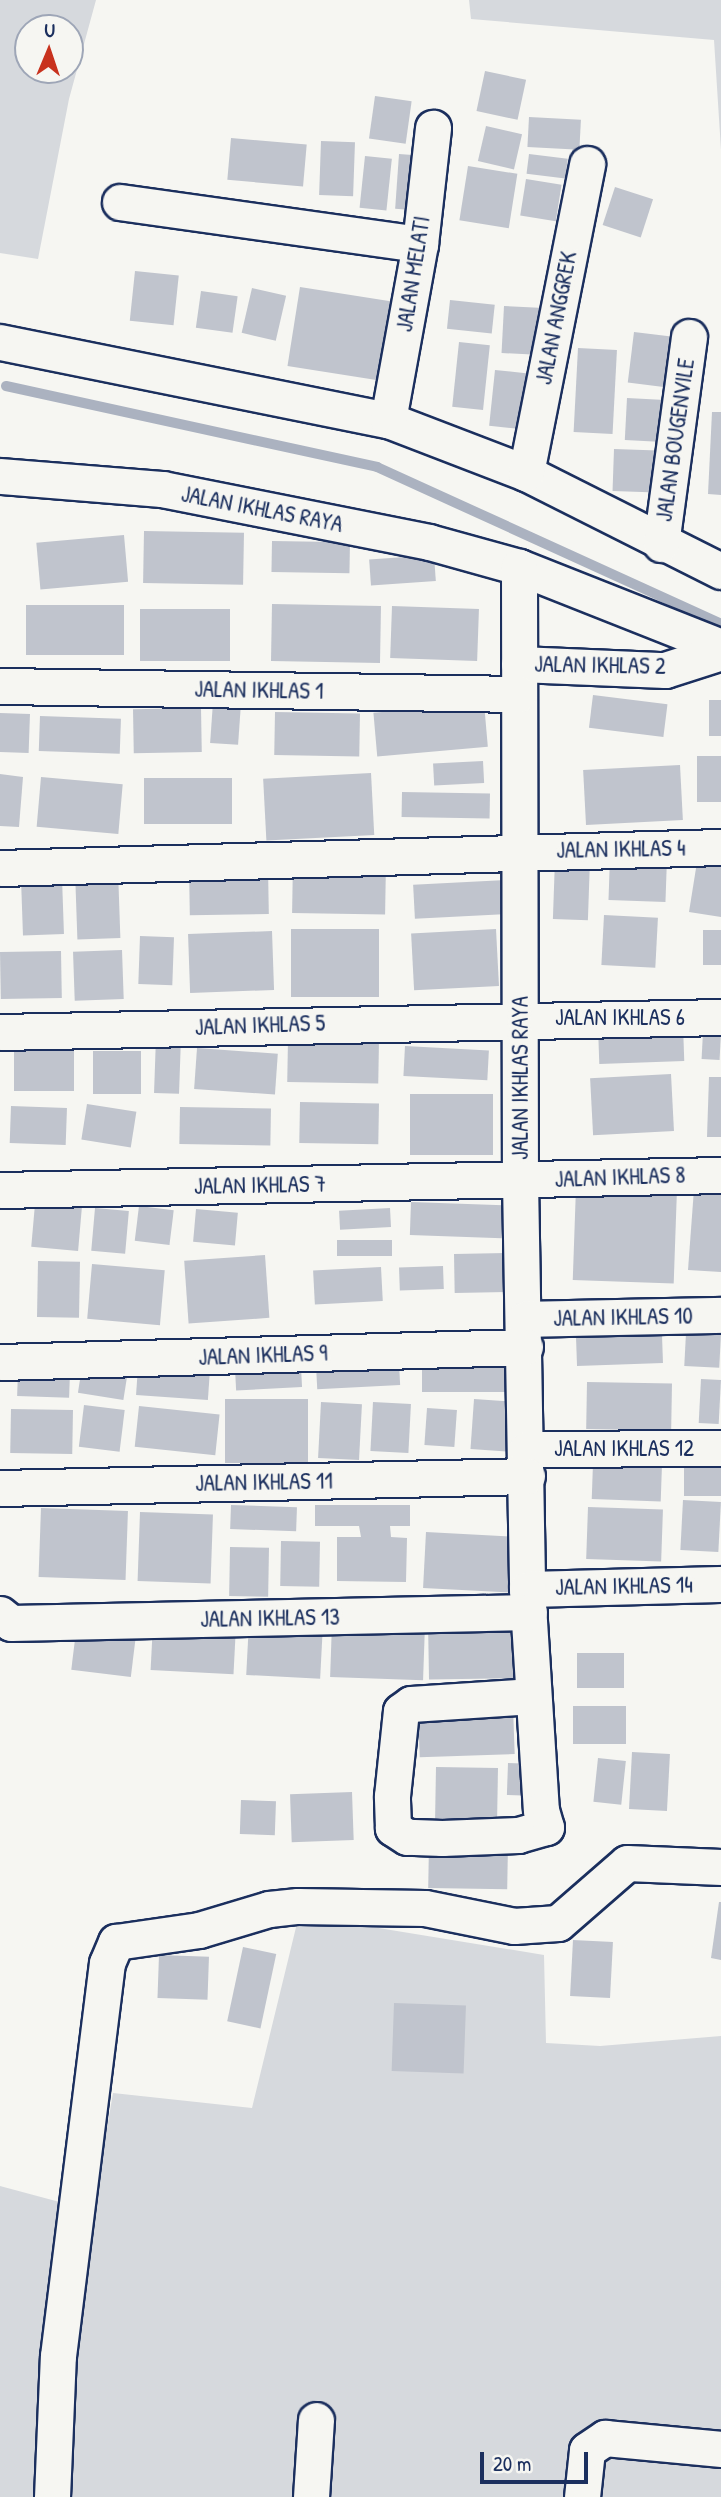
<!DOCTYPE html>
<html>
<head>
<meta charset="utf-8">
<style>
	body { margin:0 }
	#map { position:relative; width:721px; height:2497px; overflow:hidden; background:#f6f6f2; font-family:"Patrick Hand",sans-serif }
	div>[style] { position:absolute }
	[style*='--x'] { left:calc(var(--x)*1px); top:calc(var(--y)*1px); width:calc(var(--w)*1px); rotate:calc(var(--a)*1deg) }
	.green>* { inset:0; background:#d6d9dd }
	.stream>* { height:10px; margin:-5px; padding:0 5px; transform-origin:5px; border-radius:5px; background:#abb2c0 }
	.building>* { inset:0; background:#c0c4cd; transform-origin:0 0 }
	.roads { filter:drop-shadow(2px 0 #1b2f5e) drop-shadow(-2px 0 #1b2f5e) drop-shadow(0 2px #1b2f5e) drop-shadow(0 -2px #1b2f5e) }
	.minor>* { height:35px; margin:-17.5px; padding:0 17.5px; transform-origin:17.5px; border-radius:17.5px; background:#f6f6f2 }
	span { translate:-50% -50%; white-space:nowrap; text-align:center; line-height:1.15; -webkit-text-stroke:7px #f6f6f2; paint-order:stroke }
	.street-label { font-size:23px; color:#1b2f5e }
	.north { position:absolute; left:14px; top:14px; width:70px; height:70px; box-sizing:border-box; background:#f6f6f2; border:2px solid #9ea6b7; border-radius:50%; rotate:2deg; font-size:19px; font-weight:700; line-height:28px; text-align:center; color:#1b2f5e }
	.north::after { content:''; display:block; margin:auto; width:24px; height:32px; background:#c8321e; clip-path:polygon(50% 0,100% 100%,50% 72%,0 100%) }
	.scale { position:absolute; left:480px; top:2452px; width:108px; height:32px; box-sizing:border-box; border:4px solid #1b2f5e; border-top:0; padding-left:9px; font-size:21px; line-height:24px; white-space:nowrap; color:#1b2f5e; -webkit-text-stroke:5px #f6f6f2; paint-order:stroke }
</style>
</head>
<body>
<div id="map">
	<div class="green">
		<div style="clip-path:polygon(evenodd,0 0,96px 0,69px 99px,38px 259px,0 253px,0 0,28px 28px,70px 28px,70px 70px,28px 70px,28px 28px)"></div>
		<div style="clip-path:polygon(469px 0,721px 0,721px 150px,714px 40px,471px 19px)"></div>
		<div style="clip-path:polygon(299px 1915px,544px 1955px,546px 2043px,600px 2046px,721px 2036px,721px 2497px,0 2497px,0 2186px,93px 2211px,113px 2093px,252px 2108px)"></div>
	</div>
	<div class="stream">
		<div style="--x:6;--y:386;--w:380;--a:12.3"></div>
		<div style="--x:377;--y:467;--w:378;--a:24.5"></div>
	</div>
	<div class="building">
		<div style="left:485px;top:71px;width:42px;height:41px;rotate:12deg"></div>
		<div style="left:375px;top:96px;width:37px;height:43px;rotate:8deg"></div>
		<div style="left:529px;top:117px;width:52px;height:30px;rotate:3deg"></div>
		<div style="left:486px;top:126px;width:37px;height:36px;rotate:13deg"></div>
		<div style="left:231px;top:138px;width:76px;height:42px;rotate:5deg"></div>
		<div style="left:321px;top:141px;width:34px;height:54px;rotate:2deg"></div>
		<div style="left:399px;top:154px;width:27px;height:55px;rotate:4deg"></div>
		<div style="left:529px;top:154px;width:39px;height:20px;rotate:7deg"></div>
		<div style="left:365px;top:156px;width:27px;height:52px;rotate:6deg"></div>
		<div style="left:468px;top:166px;width:50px;height:55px;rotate:9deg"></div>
		<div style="left:526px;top:179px;width:36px;height:37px;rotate:9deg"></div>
		<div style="left:615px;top:187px;width:40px;height:40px;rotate:18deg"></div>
		<div style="left:135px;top:271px;width:44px;height:50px;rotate:6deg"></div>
		<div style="left:300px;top:287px;width:98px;height:80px;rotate:9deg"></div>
		<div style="left:252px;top:288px;width:35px;height:46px;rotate:13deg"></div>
		<div style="left:201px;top:291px;width:37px;height:37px;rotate:8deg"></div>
		<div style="left:450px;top:300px;width:45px;height:29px;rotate:6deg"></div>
		<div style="left:504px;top:306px;width:40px;height:47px;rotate:3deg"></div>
		<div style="left:634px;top:332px;width:50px;height:51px;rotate:7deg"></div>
		<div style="left:459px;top:342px;width:31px;height:65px;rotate:6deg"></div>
		<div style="left:578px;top:348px;width:39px;height:84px;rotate:3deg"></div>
		<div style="left:495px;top:370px;width:40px;height:56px;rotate:6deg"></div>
		<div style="left:627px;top:398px;width:43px;height:42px;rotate:3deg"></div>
		<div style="clip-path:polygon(712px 412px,721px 412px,721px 495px,708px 494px)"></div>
		<div style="left:614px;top:449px;width:51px;height:42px;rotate:2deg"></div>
		<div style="left:144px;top:531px;width:100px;height:52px;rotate:1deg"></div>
		<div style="left:124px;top:535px;width:47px;height:88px;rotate:85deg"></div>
		<div style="left:272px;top:541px;width:78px;height:31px;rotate:1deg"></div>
		<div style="left:434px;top:555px;width:26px;height:65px;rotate:86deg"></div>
		<div style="left:272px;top:604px;width:109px;height:57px;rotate:1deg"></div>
		<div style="left:26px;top:605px;width:98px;height:50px"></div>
		<div style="left:392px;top:606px;width:87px;height:52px;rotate:2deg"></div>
		<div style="left:140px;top:609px;width:90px;height:52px"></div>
		<div style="left:593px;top:695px;width:75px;height:33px;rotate:7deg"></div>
		<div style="left:721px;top:700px;width:36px;height:12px;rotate:90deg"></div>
		<div style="left:213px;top:702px;width:28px;height:41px;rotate:4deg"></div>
		<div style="left:484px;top:703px;width:44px;height:111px;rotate:85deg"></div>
		<div style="left:201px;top:708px;width:44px;height:68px;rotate:89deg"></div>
		<div style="left:275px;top:712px;width:85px;height:43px;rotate:1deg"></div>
		<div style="left:0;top:713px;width:30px;height:39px;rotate:2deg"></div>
		<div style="left:40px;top:716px;width:81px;height:35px;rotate:2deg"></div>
		<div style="left:697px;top:756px;width:24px;height:46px"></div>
		<div style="left:483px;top:761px;width:22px;height:50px;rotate:87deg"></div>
		<div style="left:680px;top:765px;width:55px;height:97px;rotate:87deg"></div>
		<div style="left:371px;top:773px;width:62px;height:108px;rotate:87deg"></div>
		<div style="clip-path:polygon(0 774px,23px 777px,19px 827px,0 826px)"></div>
		<div style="left:41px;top:777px;width:82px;height:50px;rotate:5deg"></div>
		<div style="left:144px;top:778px;width:88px;height:46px"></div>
		<div style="left:402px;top:792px;width:88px;height:25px;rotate:1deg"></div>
		<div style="left:610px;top:857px;width:57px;height:43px;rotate:2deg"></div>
		<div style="left:555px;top:859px;width:35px;height:60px;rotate:2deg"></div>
		<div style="left:293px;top:861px;width:93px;height:52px;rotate:1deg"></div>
		<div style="clip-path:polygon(697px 862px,721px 866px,721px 917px,689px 912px)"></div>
		<div style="left:268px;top:867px;width:47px;height:79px;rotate:89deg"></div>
		<div style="left:118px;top:870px;width:68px;height:43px;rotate:88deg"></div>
		<div style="left:62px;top:878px;width:56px;height:41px;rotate:88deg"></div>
		<div style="left:506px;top:880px;width:34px;height:93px;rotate:87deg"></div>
		<div style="left:604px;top:915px;width:54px;height:50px;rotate:3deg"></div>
		<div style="left:291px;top:929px;width:88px;height:68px"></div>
		<div style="left:496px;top:929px;width:57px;height:85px;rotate:87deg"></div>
		<div style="left:721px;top:930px;width:35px;height:18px;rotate:90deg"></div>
		<div style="left:272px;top:931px;width:59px;height:84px;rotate:88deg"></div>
		<div style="left:140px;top:936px;width:34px;height:48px;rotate:2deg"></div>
		<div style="left:122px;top:950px;width:49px;height:49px;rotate:88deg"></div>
		<div style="left:61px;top:951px;width:47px;height:61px;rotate:89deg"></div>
		<div style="left:683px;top:1025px;width:36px;height:85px;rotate:88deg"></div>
		<div style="left:703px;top:1032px;width:18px;height:27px;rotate:3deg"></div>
		<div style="left:156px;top:1037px;width:25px;height:56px;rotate:2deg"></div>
		<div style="left:288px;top:1039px;width:91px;height:43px;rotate:1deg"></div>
		<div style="left:405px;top:1046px;width:84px;height:30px;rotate:3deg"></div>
		<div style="left:74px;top:1047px;width:44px;height:60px;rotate:90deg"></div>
		<div style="left:197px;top:1048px;width:81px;height:41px;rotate:4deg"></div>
		<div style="left:93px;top:1051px;width:48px;height:43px"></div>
		<div style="left:671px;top:1074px;width:57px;height:81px;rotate:87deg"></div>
		<div style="clip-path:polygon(709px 1077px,721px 1077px,721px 1137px,707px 1137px)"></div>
		<div style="left:410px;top:1094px;width:83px;height:61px"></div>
		<div style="left:300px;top:1102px;width:79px;height:41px;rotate:1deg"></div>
		<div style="left:87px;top:1104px;width:50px;height:36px;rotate:9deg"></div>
		<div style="left:11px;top:1106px;width:56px;height:37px;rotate:2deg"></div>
		<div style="left:180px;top:1107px;width:91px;height:37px;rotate:1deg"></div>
		<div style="left:576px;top:1187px;width:101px;height:93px;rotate:2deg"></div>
		<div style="clip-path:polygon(694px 1189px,721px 1190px,721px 1272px,688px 1270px)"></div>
		<div style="left:411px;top:1202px;width:92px;height:33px;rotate:2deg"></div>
		<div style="left:35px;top:1204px;width:47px;height:43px;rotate:5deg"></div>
		<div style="left:139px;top:1206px;width:35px;height:35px;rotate:7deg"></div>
		<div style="left:95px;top:1208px;width:34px;height:43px;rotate:5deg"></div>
		<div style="left:390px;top:1208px;width:19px;height:51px;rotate:87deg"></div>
		<div style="left:196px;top:1209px;width:42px;height:33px;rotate:5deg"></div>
		<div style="left:392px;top:1240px;width:16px;height:55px;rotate:90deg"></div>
		<div style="left:506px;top:1253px;width:39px;height:52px;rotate:89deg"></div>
		<div style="left:265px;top:1255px;width:63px;height:81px;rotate:86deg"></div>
		<div style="left:38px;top:1261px;width:42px;height:56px;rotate:1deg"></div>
		<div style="left:92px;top:1264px;width:73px;height:55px;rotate:5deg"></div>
		<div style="left:443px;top:1266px;width:23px;height:44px;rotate:88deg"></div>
		<div style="left:381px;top:1267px;width:34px;height:68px;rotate:87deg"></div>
		<div style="left:686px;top:1333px;width:35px;height:33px;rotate:3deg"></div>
		<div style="left:662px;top:1335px;width:28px;height:86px;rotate:88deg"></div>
		<div style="left:399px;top:1363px;width:22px;height:83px;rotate:87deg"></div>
		<div style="left:82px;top:1367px;width:46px;height:26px;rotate:9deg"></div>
		<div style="left:138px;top:1367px;width:72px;height:28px;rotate:4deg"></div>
		<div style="left:301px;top:1367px;width:20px;height:66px;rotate:87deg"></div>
		<div style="left:422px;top:1368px;width:87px;height:24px"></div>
		<div style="left:18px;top:1371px;width:52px;height:25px;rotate:2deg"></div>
		<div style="left:701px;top:1379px;width:20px;height:44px;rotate:3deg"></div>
		<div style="left:587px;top:1382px;width:85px;height:47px;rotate:1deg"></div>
		<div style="left:308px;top:1399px;width:64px;height:83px;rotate:90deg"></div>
		<div style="left:474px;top:1399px;width:40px;height:50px;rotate:4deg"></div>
		<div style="left:321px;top:1402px;width:41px;height:56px;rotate:3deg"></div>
		<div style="left:373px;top:1402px;width:38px;height:49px;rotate:3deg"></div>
		<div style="left:84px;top:1405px;width:41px;height:42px;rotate:7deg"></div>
		<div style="left:139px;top:1406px;width:81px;height:41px;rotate:6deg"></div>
		<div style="left:427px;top:1408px;width:30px;height:37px;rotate:4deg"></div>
		<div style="left:11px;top:1409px;width:62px;height:44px;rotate:1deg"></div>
		<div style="left:593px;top:1463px;width:69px;height:36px;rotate:2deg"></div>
		<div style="left:684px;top:1465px;width:37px;height:31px"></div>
		<div style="left:683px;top:1500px;width:38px;height:50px;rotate:3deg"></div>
		<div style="left:231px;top:1505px;width:66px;height:24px;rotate:2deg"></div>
		<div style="clip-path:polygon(315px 1505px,410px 1505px,410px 1526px,390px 1526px,391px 1537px,407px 1538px,406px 1582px,337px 1581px,337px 1537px,361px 1537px,359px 1526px,315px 1526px)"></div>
		<div style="left:588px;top:1507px;width:75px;height:52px;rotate:2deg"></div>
		<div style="left:41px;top:1508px;width:87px;height:69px;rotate:2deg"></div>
		<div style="left:140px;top:1512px;width:73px;height:69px;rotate:2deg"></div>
		<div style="left:426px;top:1532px;width:88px;height:56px;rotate:3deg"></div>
		<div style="left:281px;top:1541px;width:39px;height:45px;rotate:1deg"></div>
		<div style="left:230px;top:1547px;width:39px;height:49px;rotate:1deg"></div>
		<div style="left:518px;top:1620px;width:58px;height:90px;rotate:89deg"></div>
		<div style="left:249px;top:1622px;width:74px;height:53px;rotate:3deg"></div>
		<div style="left:77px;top:1623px;width:60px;height:47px;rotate:7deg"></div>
		<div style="left:332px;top:1623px;width:93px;height:54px;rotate:2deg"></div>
		<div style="left:153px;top:1624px;width:83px;height:46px;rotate:3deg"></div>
		<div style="left:577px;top:1653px;width:47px;height:35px"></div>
		<div style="left:513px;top:1706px;width:48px;height:95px;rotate:88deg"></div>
		<div style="left:573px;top:1706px;width:53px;height:38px"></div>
		<div style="left:632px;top:1752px;width:38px;height:57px;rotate:3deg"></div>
		<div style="left:598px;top:1758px;width:28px;height:44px;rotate:6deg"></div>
		<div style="left:508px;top:1763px;width:29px;height:32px;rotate:2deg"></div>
		<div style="left:436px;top:1767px;width:62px;height:56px;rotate:1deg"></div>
		<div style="left:352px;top:1792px;width:48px;height:62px;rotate:88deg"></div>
		<div style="left:241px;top:1800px;width:35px;height:34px;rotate:2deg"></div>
		<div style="left:429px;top:1843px;width:79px;height:45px;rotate:1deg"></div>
		<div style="clip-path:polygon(719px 1902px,721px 1902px,721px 1960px,711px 1958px)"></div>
		<div style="left:573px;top:1940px;width:40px;height:56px;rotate:3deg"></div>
		<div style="left:243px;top:1947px;width:34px;height:76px;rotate:12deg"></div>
		<div style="left:159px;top:1955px;width:50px;height:43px;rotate:2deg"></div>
		<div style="left:394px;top:2003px;width:72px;height:68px;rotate:2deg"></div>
	</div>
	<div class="roads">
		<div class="minor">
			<div style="--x:120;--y:202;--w:303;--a:8"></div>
			<div style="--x:0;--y:342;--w:396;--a:11.4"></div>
			<div style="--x:388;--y:420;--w:148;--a:21"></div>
			<div style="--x:526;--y:473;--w:218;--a:26.7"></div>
			<div style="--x:388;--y:420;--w:179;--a:-79.7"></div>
			<div style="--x:420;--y:244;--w:117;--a:-83.6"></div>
			<div style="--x:526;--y:473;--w:315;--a:-78.8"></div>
			<div style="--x:0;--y:476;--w:163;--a:4.6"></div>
			<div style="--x:162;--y:489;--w:272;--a:11.2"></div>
			<div style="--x:429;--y:542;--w:93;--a:15.5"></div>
			<div style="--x:519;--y:567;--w:217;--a:21.6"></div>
			<div style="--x:661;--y:544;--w:209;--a:-82.3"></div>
			<div style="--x:519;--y:567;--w:613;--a:89.91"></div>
			<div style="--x:520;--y:1180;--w:409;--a:89"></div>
			<div style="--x:527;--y:1589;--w:221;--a:86.4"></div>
			<div style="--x:541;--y:1810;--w:18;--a:74"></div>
			<div style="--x:546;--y:1827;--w:29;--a:164"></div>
			<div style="--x:518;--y:1835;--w:76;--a:177.7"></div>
			<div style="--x:442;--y:1838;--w:35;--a:-178"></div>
			<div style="--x:407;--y:1837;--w:17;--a:-147"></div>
			<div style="--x:393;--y:1828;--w:32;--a:-92"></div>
			<div style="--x:392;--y:1796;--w:85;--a:-84"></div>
			<div style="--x:401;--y:1711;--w:12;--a:-35"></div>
			<div style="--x:411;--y:1704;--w:122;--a:-3.8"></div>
			<div style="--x:519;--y:664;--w:146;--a:2.4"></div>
			<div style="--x:665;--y:670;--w:59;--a:-17.8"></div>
			<div style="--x:0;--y:686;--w:519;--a:0.88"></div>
			<div style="--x:0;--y:868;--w:721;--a:-1.67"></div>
			<div style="--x:0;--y:1032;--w:721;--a:-1.19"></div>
			<div style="--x:0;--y:1190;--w:721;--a:-1.19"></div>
			<div style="--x:525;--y:1319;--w:196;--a:-1.2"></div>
			<div style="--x:0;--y:1362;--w:525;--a:-1.64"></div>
			<div style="--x:527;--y:1449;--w:194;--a:-0.3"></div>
			<div style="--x:0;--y:1488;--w:527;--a:-1.3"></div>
			<div style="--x:527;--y:1589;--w:194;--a:-1.5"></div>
			<div style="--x:0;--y:1614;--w:14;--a:39"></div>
			<div style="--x:11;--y:1623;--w:518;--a:-1.22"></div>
			<div style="--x:52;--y:2497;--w:141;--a:-87.6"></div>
			<div style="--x:58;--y:2356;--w:396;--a:-82.9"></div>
			<div style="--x:107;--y:1963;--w:23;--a:-67"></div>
			<div style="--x:116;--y:1942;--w:84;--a:-8.2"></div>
			<div style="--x:199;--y:1930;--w:73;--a:-16.7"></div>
			<div style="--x:269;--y:1909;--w:29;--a:-6"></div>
			<div style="--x:298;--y:1906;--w:127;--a:0.9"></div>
			<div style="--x:425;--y:1908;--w:91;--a:11.4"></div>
			<div style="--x:514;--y:1926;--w:44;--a:-3.9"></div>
			<div style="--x:558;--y:1923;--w:91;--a:-41"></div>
			<div style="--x:627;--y:1863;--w:94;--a:2.4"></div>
			<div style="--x:311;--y:2497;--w:77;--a:-86.3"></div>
			<div style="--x:582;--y:2497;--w:47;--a:-83.9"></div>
			<div style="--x:587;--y:2450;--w:22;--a:-34"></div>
			<div style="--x:605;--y:2438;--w:117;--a:5.4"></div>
		</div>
	</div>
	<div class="street-label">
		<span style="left:413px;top:274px;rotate:-81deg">JALAN MELATI</span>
		<span style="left:556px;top:318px;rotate:-79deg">JALAN ANGGREK</span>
		<span style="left:675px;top:440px;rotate:-82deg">JALAN BOUGENVILE</span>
		<span style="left:262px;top:509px;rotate:11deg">JALAN IKHLAS RAYA</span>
		<span style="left:600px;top:665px;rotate:1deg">JALAN IKHLAS 2</span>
		<span style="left:259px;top:690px;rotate:1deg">JALAN IKHLAS 1</span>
		<span style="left:621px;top:849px;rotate:-1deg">JALAN IKHLAS 4</span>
		<span style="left:620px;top:1017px">JALAN IKHLAS 6</span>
		<span style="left:260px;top:1025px;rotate:-2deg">JALAN IKHLAS 5</span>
		<span style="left:520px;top:1078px;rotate:-90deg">JALAN IKHLAS RAYA</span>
		<span style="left:620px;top:1177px;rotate:-2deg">JALAN IKHLAS 8</span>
		<span style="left:260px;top:1185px;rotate:-1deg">JALAN IKHLAS 7</span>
		<span style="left:623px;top:1317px;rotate:-1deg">JALAN IKHLAS 10</span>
		<span style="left:263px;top:1355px;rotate:-2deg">JALAN IKHLAS 9</span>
		<span style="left:624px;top:1448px">JALAN IKHLAS 12</span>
		<span style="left:264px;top:1482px;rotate:-1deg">JALAN IKHLAS 11</span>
		<span style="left:624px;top:1586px;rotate:-1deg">JALAN IKHLAS 14</span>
		<span style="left:270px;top:1618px;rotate:-1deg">JALAN IKHLAS 13</span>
	</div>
	<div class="north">U</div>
	<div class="scale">20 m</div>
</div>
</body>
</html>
